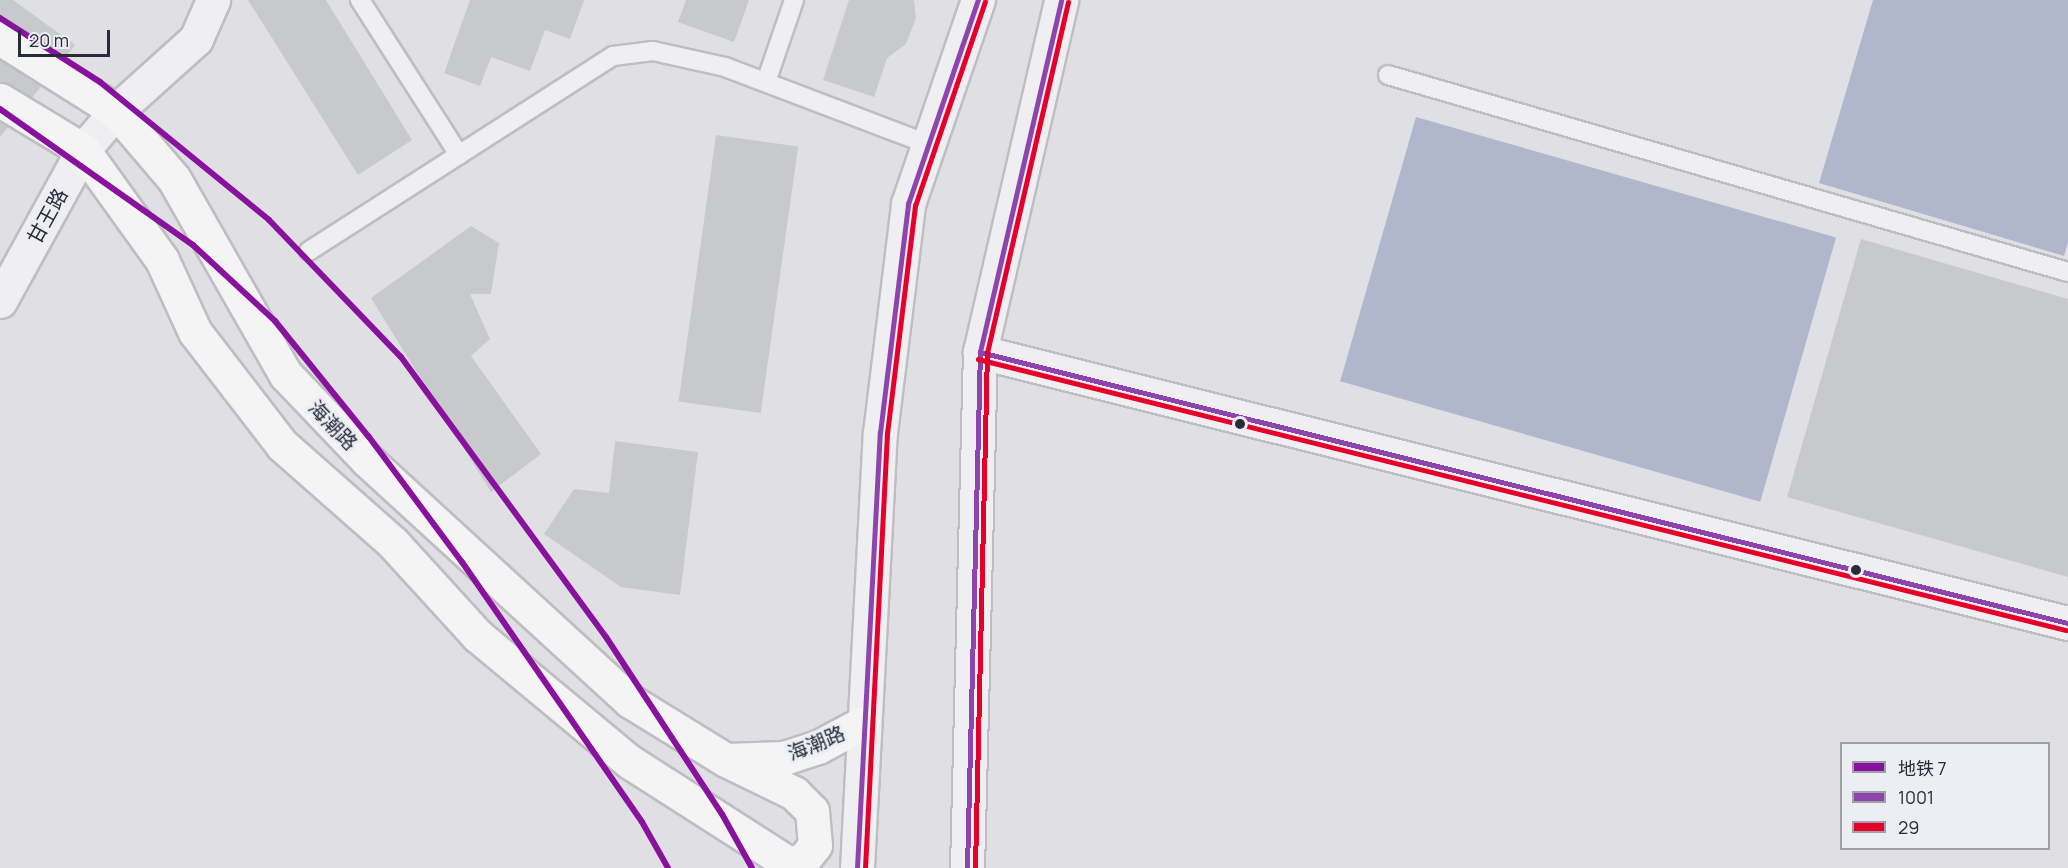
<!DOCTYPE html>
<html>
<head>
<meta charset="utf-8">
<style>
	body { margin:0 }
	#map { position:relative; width:2068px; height:868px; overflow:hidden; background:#e0e0e4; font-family:Manrope,"Noto Sans SC",sans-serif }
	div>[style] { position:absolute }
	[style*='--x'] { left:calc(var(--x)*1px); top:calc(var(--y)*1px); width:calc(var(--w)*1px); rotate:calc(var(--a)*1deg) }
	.water>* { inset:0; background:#b0b7cd; transform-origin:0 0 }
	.building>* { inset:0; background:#c8c9cc; transform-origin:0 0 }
	.roads { filter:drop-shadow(2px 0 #bebec2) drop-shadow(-2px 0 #bebec2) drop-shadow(0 2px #bebec2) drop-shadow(0 -2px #bebec2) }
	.lane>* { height:18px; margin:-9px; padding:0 9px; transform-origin:9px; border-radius:9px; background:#efeff1 }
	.street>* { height:33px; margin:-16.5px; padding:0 16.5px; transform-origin:16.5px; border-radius:16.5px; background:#efeff1 }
	.secondary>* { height:33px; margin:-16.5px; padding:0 16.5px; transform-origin:16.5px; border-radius:16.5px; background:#f4f4f5 }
	.bus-1>* { height:4.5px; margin:-2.25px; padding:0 2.25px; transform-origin:2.25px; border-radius:2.25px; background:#8e44ad }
	.bus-2>* { height:4.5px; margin:-2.25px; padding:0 2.25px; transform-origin:2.25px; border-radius:2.25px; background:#e4002b }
	.metro-1>* { height:6px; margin:-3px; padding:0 3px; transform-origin:3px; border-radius:3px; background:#88129e }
	.dots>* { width:16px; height:16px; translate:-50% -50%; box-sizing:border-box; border:3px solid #edeef4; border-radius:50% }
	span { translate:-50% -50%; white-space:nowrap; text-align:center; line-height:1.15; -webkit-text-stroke:6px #edeef4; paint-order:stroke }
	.street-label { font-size:20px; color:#292b3c }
	.legend { position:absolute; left:1840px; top:742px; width:210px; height:108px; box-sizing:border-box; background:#edeef4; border:2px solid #9fa0aa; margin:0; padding:8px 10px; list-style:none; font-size:18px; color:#292b3c }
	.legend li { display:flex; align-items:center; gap:12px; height:30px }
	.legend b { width:30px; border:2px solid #9fa0aa }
	.scale { position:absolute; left:18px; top:30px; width:92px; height:27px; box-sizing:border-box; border:3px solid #292b3c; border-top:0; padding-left:8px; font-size:18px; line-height:21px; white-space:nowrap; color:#292b3c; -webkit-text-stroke:4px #edeef4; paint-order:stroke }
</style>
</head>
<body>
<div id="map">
	<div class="water">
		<div style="clip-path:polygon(1873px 0,2068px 0,2068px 242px,2064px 256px,1819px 183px)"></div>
		<div style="left:1416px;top:117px;width:437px;height:275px;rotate:16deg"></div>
	</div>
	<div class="building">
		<div style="clip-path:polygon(0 0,13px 0,75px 45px,0 137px)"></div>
		<div style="clip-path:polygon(248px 0,326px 0,412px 140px,358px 175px)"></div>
		<div style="clip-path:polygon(470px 0,584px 0,570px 39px,545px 30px,530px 71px,491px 57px,480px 86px,444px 73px)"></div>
		<div style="clip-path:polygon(686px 0,749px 0,734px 42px,678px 22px)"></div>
		<div style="clip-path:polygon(849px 0,914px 0,916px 18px,906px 44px,887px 58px,874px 97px,823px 80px)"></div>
		<div style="left:716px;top:135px;width:83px;height:269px;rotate:8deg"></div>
		<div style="clip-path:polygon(471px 226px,499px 243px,491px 294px,470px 294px,490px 339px,471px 356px,541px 454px,491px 492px,371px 298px)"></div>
		<div style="clip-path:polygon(1861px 239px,2068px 299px,2068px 577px,1787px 497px)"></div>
		<div style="clip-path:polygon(615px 441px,698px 452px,680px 595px,621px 587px,544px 534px,574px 489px,609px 493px)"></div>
	</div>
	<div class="roads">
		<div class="lane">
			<div style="--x:360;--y:0;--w:184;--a:57.4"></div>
			<div style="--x:1388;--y:75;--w:708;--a:16.16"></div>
			<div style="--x:766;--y:82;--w:87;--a:-71.1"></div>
			<div style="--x:309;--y:251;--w:361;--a:-32.7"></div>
			<div style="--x:613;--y:56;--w:40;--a:-7.1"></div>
			<div style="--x:653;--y:51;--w:74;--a:12.5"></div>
			<div style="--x:725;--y:67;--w:217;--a:20.8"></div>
		</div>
		<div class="street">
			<div style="--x:0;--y:301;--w:172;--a:-61.2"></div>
			<div style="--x:83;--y:150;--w:51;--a:-49.8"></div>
			<div style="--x:116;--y:111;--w:108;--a:-42"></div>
			<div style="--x:196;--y:39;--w:43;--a:-66.4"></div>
			<div style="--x:980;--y:352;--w:1121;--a:13.99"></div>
			<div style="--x:857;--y:868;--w:436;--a:-87"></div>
			<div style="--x:880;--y:433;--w:231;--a:-83"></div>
			<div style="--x:908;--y:204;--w:216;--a:-71.1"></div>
			<div style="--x:967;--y:868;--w:516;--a:-88.56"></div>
			<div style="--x:980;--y:352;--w:361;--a:-77"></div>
		</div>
		<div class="secondary">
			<div style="--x:0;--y:38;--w:137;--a:32.2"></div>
			<div style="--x:116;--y:111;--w:89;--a:49.5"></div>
			<div style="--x:174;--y:179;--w:226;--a:60.3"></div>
			<div style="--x:286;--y:375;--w:117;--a:46.4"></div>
			<div style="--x:367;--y:460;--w:357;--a:42.5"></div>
			<div style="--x:630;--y:701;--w:113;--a:31.6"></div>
			<div style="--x:726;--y:760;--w:58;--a:-2"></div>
			<div style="--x:784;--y:758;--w:36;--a:-18"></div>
			<div style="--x:818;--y:747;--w:51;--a:-28.1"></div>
			<div style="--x:0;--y:100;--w:97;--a:31.1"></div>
			<div style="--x:83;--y:150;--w:135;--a:54.3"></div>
			<div style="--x:162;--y:260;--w:79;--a:65.4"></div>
			<div style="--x:195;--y:332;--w:143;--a:52.4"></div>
			<div style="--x:282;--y:445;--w:148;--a:41.4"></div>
			<div style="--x:393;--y:543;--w:126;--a:47.6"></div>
			<div style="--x:478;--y:636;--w:197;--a:39.7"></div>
			<div style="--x:630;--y:762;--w:197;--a:32.6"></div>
			<div style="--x:732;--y:763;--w:69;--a:25.8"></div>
			<div style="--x:794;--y:793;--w:25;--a:45"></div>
			<div style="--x:812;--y:811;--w:34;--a:85"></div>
			<div style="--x:815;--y:845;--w:18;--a:128"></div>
			<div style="--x:804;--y:859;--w:14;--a:159"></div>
		</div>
	</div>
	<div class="bus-1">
		<div style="--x:980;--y:352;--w:1121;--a:13.99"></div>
		<div style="--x:857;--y:868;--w:436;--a:-87"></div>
		<div style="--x:880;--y:433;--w:231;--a:-83"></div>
		<div style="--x:908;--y:204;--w:216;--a:-71.1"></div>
		<div style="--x:967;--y:868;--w:516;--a:-88.56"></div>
		<div style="--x:980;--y:352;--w:361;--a:-77"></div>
	</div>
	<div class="bus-2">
		<div style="--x:978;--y:359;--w:1121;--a:13.99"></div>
		<div style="--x:865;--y:868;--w:435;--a:-87.1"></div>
		<div style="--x:887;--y:434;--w:230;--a:-83"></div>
		<div style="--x:915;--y:206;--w:216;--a:-71.1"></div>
		<div style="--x:975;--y:868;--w:515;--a:-88.67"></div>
		<div style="--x:987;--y:353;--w:360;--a:-77"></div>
	</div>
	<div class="metro-1">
		<div style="--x:0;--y:18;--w:119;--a:32.6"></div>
		<div style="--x:100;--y:82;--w:218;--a:39.2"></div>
		<div style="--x:269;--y:220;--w:190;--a:46.1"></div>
		<div style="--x:401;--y:357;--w:347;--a:53.8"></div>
		<div style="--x:606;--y:637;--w:212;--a:56.8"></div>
		<div style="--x:722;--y:814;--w:62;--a:60.9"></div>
		<div style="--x:0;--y:109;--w:236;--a:35.2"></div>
		<div style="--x:193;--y:245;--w:112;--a:42.8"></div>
		<div style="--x:275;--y:321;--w:149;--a:51"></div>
		<div style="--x:369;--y:437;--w:156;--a:53.4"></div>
		<div style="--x:462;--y:562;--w:316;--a:55.3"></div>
		<div style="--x:642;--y:822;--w:53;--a:60.5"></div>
	</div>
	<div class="dots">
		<div style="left:1240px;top:424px;background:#292b3c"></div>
		<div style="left:1856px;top:570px;background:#292b3c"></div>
	</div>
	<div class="street-label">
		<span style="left:47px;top:216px;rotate:-61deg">甘王路</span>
		<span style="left:333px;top:425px;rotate:46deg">海潮路</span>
		<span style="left:816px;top:743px;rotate:-22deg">海潮路</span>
	</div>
	<ul class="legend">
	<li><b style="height:8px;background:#88129e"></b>地铁 7</li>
	<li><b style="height:8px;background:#8e44ad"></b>1001</li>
	<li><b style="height:8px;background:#e4002b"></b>29</li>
	</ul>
	<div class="scale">20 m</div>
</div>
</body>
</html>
